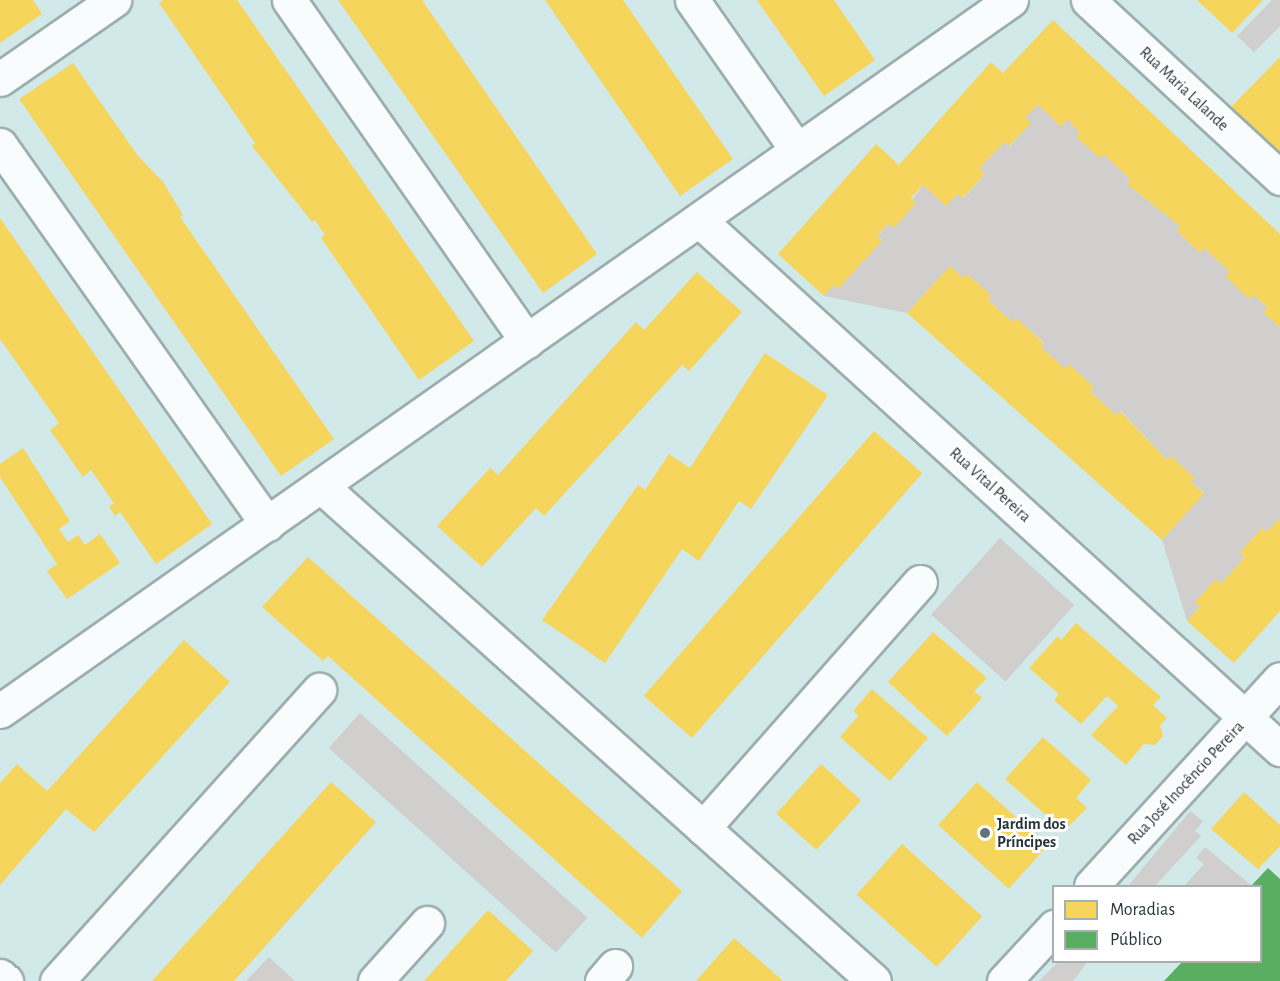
<!DOCTYPE html>
<html>
<head>
<meta charset="utf-8">
<style>
	body { margin:0 }
	#map { position:relative; width:1280px; height:981px; overflow:hidden; background:#d2e9ea; font-family:"Alegreya Sans",sans-serif }
	div>[style] { position:absolute }
	[style*='--x'] { left:calc(var(--x)*1px); top:calc(var(--y)*1px); width:calc(var(--w)*1px); rotate:calc(var(--a)*1deg) }
	.green>* { inset:0; background:#d1cfce; transform-origin:0 0 }
	.homes>* { inset:0; background:#f6d55c; transform-origin:0 0 }
	.public>* { inset:0; background:#5aae61 }
	.roads { filter:drop-shadow(2px 0 #9cadae) drop-shadow(-2px 0 #9cadae) drop-shadow(0 2px #9cadae) drop-shadow(0 -2px #9cadae) }
	.minor>* { height:33px; margin:-16.5px; padding:0 16.5px; transform-origin:16.5px; border-radius:16.5px; background:#f8fcfc }
	.tertiary>* { height:33px; margin:-16.5px; padding:0 16.5px; transform-origin:16.5px; border-radius:16.5px; background:#f8fcfc }
	.dots>* { width:16px; height:16px; translate:-50% -50%; box-sizing:border-box; border:3px solid #fff; border-radius:50% }
	span { translate:-50% -50%; white-space:nowrap; text-align:center; line-height:1.15; -webkit-text-stroke:6px #fff; paint-order:stroke }
	.street-label { font-size:16px; color:#263638 }
	.poi-label { font-size:16px; color:#263638; font-weight:700 }
	.left { translate:0 -50%; text-align:left }
	.legend { position:absolute; left:1052px; top:885px; width:210px; height:78px; box-sizing:border-box; background:#fff; border:2px solid #a8afaf; margin:0; padding:8px 10px; list-style:none; font-size:18px; color:#263638 }
	.legend li { display:flex; align-items:center; gap:12px; height:30px }
	.legend b { width:30px; border:2px solid #a8afaf }
</style>
</head>
<body>
<div id="map">
	<div class="green">
		<div style="clip-path:polygon(1272px 0,1280px 0,1280px 26px,1254px 52px,1237px 36px)"></div>
		<div style="clip-path:polygon(1038px 104px,1060px 126px,1067px 119px,1080px 133px,1077px 137px,1100px 158px,1104px 154px,1117px 167px,1131px 180px,1127px 184px,1180px 226px,1177px 231px,1200px 253px,1204px 248px,1230px 272px,1249px 299px,1254px 295px,1268px 308px,1264px 312px,1280px 328px,1280px 518px,1266px 532px,1262px 528px,1240px 552px,1245px 557px,1221px 584px,1215px 580px,1195px 602px,1200px 607px,1187px 621px,1162px 540px,1204px 493px,1191px 482px,1195px 478px,1171px 456px,1167px 460px,1121px 411px,1116px 415px,1090px 391px,1093px 386px,1069px 365px,1065px 369px,1041px 347px,1044px 342px,1016px 319px,1013px 322px,1002px 313px,988px 300px,991px 295px,967px 274px,963px 278px,950px 266px,907px 313px,824px 296px,833px 285px,838px 289px,881px 241px,877px 237px,889px 223px,893px 227px,923px 185px,946px 206px,957px 194px,964px 198px,985px 174px,979px 169px,1004px 142px,1010px 146px,1030px 123px,1025px 118px)"></div>
		<div style="left:1000px;top:538px;width:100px;height:103px;rotate:42deg"></div>
		<div style="left:360px;top:713px;width:306px;height:47px;rotate:42deg"></div>
		<div style="clip-path:polygon(1190px 811px,1203px 821px,1195px 831px,1201px 836px,1155px 886px,1128px 886px)"></div>
		<div style="clip-path:polygon(1205px 847px,1252px 886px,1184px 886px,1204px 864px,1196px 858px)"></div>
		<div style="clip-path:polygon(269px 957px,295px 981px,246px 981px)"></div>
		<div style="clip-path:polygon(1058px 962px,1084px 962px,1086px 964px,1073px 981px,1039px 981px)"></div>
	</div>
	<div class="homes">
		<div style="clip-path:polygon(0 0,33px 0,42px 14px,0 43px)"></div>
		<div style="clip-path:polygon(164px 0,237px 0,474px 341px,419px 380px,321px 238px,325px 235px,315px 220px,312px 222px,252px 146px,255px 143px,159px 3px)"></div>
		<div style="clip-path:polygon(338px 0,422px 0,597px 254px,543px 293px)"></div>
		<div style="clip-path:polygon(545px 0,623px 0,733px 159px,680px 196px)"></div>
		<div style="clip-path:polygon(757px 0,834px 0,875px 60px,824px 96px)"></div>
		<div style="clip-path:polygon(1197px 0,1263px 0,1232px 33px)"></div>
		<div style="clip-path:polygon(1053px 20px,1280px 234px,1280px 328px,1263px 312px,1268px 308px,1254px 295px,1249px 299px,1225px 276px,1230px 272px,1204px 248px,1200px 253px,1177px 231px,1180px 226px,1127px 184px,1131px 180px,1117px 167px,1104px 154px,1100px 158px,1076px 137px,1080px 133px,1067px 119px,1061px 127px,1038px 104px,1025px 118px,1031px 123px,1009px 146px,1004px 142px,979px 169px,985px 174px,963px 198px,957px 194px,946px 206px,923px 185px,911px 198px,916px 203px,894px 228px,889px 223px,877px 236px,882px 241px,838px 289px,833px 285px,824px 296px,778px 254px,876px 144px,899px 165px,991px 62px,1003px 73px)"></div>
		<div style="clip-path:polygon(1280px 57px,1280px 153px,1279px 154px,1231px 107px)"></div>
		<div style="clip-path:polygon(73px 63px,138px 156px,163px 182px,183px 215px,180px 217px,334px 439px,281px 476px,19px 99px)"></div>
		<div style="clip-path:polygon(0 218px,212px 524px,156px 564px,120px 512px,115px 516px,109px 506px,114px 503px,91px 470px,83px 477px,50px 430px,59px 423px,0 339px)"></div>
		<div style="clip-path:polygon(950px 266px,963px 278px,967px 274px,991px 295px,988px 300px,1002px 313px,1013px 322px,1016px 318px,1044px 343px,1041px 347px,1065px 369px,1069px 364px,1094px 387px,1090px 391px,1116px 415px,1120px 411px,1167px 460px,1171px 456px,1195px 478px,1191px 482px,1204px 494px,1162px 540px,907px 313px)"></div>
		<div style="clip-path:polygon(697px 272px,742px 312px,689px 371px,682px 365px,544px 516px,536px 508px,482px 567px,437px 526px,490px 468px,498px 475px,636px 322px,644px 330px)"></div>
		<div style="clip-path:polygon(765px 353px,828px 395px,751px 509px,739px 501px,699px 561px,682px 549px,605px 663px,542px 620px,638px 485px,645px 490px,669px 454px,690px 468px)"></div>
		<div style="left:874px;top:431px;width:64px;height:351px;rotate:41deg"></div>
		<div style="clip-path:polygon(23px 448px,70px 521px,59px 529px,68px 542px,78px 535px,85px 545px,100px 534px,120px 563px,67px 599px,47px 571px,57px 564px,0 477px,0 464px)"></div>
		<div style="clip-path:polygon(1280px 518px,1280px 611px,1234px 663px,1187px 621px,1200px 607px,1195px 602px,1216px 579px,1221px 584px,1245px 557px,1240px 552px,1262px 528px,1266px 532px)"></div>
		<div style="clip-path:polygon(308px 557px,682px 891px,642px 938px,328px 656px,323px 661px,262px 607px)"></div>
		<div style="clip-path:polygon(1076px 623px,1161px 697px,1153px 705px,1167px 718px,1160px 725px,1163px 736px,1155px 745px,1144px 744px,1126px 765px,1091px 735px,1118px 706px,1107px 696px,1081px 724px,1054px 700px,1059px 694px,1029px 668px,1058px 636px,1061px 640px)"></div>
		<div style="clip-path:polygon(933px 632px,987px 678px,974px 691px,982px 698px,947px 736px,888px 682px)"></div>
		<div style="clip-path:polygon(184px 640px,230px 682px,94px 832px,66px 809px,0 885px,0 783px,17px 764px,47px 791px)"></div>
		<div style="clip-path:polygon(872px 689px,928px 738px,890px 781px,840px 737px,859px 715px,853px 711px)"></div>
		<div style="clip-path:polygon(1043px 737px,1091px 780px,1076px 798px,1087px 808px,1064px 831px,1005px 779px)"></div>
		<div style="left:821px;top:764px;width:54px;height:67px;rotate:42deg"></div>
		<div style="clip-path:polygon(331px 782px,376px 822px,285px 924px,234px 981px,152px 981px)"></div>
		<div style="left:977px;top:782px;width:95px;height:58px;rotate:42deg"></div>
		<div style="clip-path:polygon(1244px 792px,1280px 825px,1280px 846px,1258px 869px,1211px 829px)"></div>
		<div style="left:902px;top:844px;width:108px;height:68px;rotate:42deg"></div>
		<div style="clip-path:polygon(488px 910px,533px 951px,506px 981px,424px 981px)"></div>
		<div style="clip-path:polygon(734px 938px,783px 981px,696px 981px)"></div>
	</div>
	<div class="public">
		<div style="clip-path:polygon(1268px 868px,1280px 879px,1280px 981px,1164px 981px,1182px 962px,1260px 962px,1260px 886px,1251px 886px)"></div>
	</div>
	<div class="roads">
		<div class="minor">
			<div style="--x:289;--y:0;--w:416;--a:55.1"></div>
			<div style="--x:692;--y:0;--w:183;--a:55"></div>
			<div style="--x:1088;--y:0;--w:262;--a:42.8"></div>
			<div style="--x:0;--y:79;--w:139;--a:-34.7"></div>
			<div style="--x:0;--y:145;--w:464;--a:54.8"></div>
			<div style="--x:699;--y:220;--w:786;--a:42.32"></div>
			<div style="--x:703;--y:828;--w:328;--a:-48.6"></div>
			<div style="--x:1091;--y:886;--w:280;--a:-47.6"></div>
			<div style="--x:0;--y:976;--w:8;--a:40"></div>
			<div style="--x:57;--y:981;--w:392;--a:-48"></div>
			<div style="--x:375;--y:981;--w:78;--a:-48.1"></div>
			<div style="--x:602;--y:981;--w:20;--a:-49"></div>
			<div style="--x:1004;--y:981;--w:74;--a:-47.2"></div>
		</div>
		<div class="tertiary">
			<div style="--x:321;--y:486;--w:742;--a:41.83"></div>
			<div style="--x:0;--y:711;--w:1236;--a:-35.12"></div>
		</div>
	</div>
	<div class="dots">
		<div style="left:985px;top:833px;background:#627576"></div>
	</div>
	<div class="street-label">
		<span style="left:1184px;top:89px;rotate:43deg">Rua Maria Lalande</span>
		<span style="left:990px;top:485px;rotate:42deg">Rua Vital Pereira</span>
		<span style="left:1186px;top:783px;rotate:-47deg">Rua José Inocêncio Pereira</span>
	</div>
	<div class="poi-label">
		<span class="left" style="left:997px;top:833px">Jardim dos<br>Príncipes</span>
	</div>
	<ul class="legend">
	<li><b style="height:16px;background:#f6d55c"></b>Moradias</li>
	<li><b style="height:16px;background:#5aae61"></b>Público</li>
	</ul>
</div>
</body>
</html>
